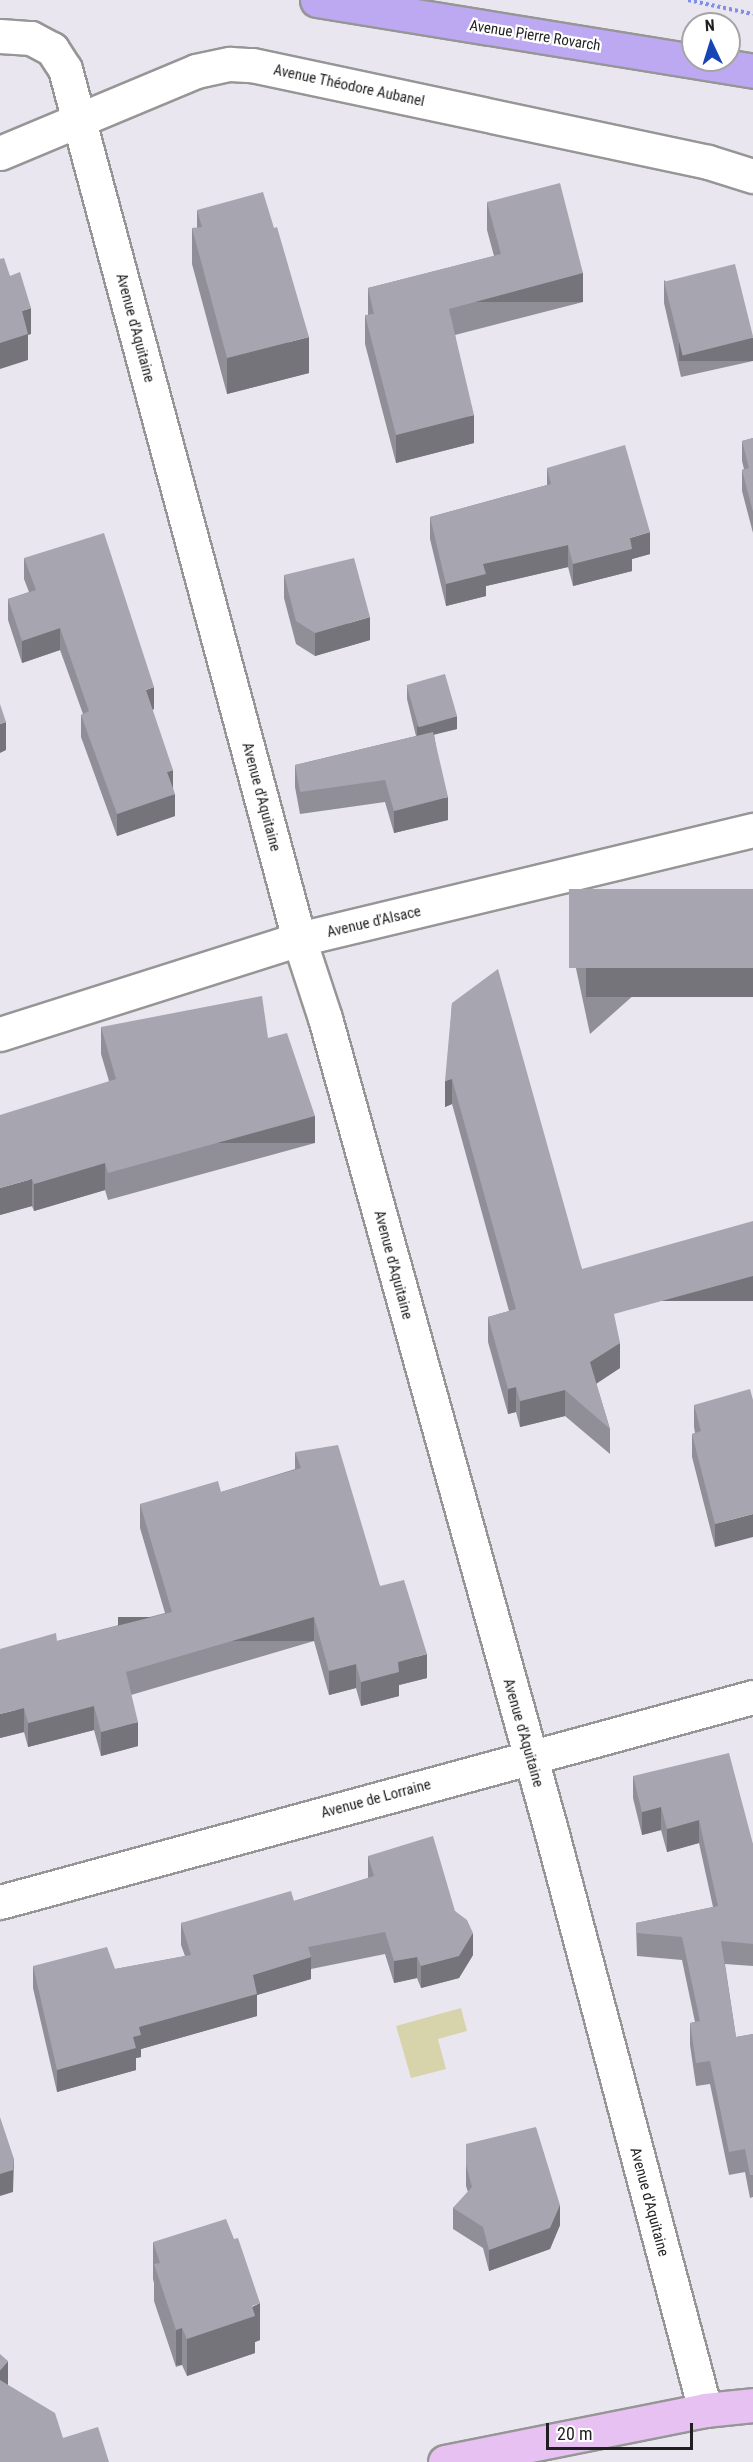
<!DOCTYPE html>
<html>
<head>
<meta charset="utf-8">
<style>
	body { margin:0 }
	#map { position:relative; width:753px; height:2462px; overflow:hidden; background:#eae6ef; font-family:"Roboto Condensed",sans-serif }
	div>[style] { position:absolute }
	[style*='--x'] { left:calc(var(--x)*1px); top:calc(var(--y)*1px); width:calc(var(--w)*1px); rotate:calc(var(--a)*1deg) }
	.water>* { inset:0; background:#d7d4ac }
	.path>* { height:4px; margin-top:-2px; transform-origin:0; background:repeating-linear-gradient(90deg,#7d91e9 0 3px,transparent 0 6px) }
	.roads { filter:drop-shadow(2px 0 #969696) drop-shadow(-2px 0 #969696) drop-shadow(0 2px #969696) drop-shadow(0 -2px #969696) }
	.minor>* { height:33px; margin:-16.5px; padding:0 16.5px; transform-origin:16.5px; border-radius:16.5px; background:#fff }
	.secondary>* { height:33px; margin:-16.5px; padding:0 16.5px; transform-origin:16.5px; border-radius:16.5px; background:#e7c1f2 }
	.primary>* { height:33px; margin:-16.5px; padding:0 16.5px; transform-origin:16.5px; border-radius:16.5px; background:#bda9f1 }
	.wall>* { inset:0; background:#908e97 }
	.shaded-wall>* { inset:0; background:#75747b; transform-origin:0 0 }
	.building>* { inset:0; background:#a7a5b0; transform-origin:0 0 }
	span { translate:-50% -50%; white-space:nowrap; text-align:center; line-height:1.15; -webkit-text-stroke:4.5px #fff; paint-order:stroke }
	.street-label { font-size:15px; color:#1f1f1f }
	.north { position:absolute; left:681px; top:12px; width:60px; height:60px; box-sizing:border-box; background:#fff; border:2px solid #a5a5a5; border-radius:50%; rotate:356deg; font-size:16px; font-weight:700; line-height:24px; text-align:center; color:#1f1f1f }
	.north::after { content:''; display:block; margin:auto; width:21px; height:27px; background:#1845b6; clip-path:polygon(50% 0,100% 100%,50% 72%,0 100%) }
	.scale { position:absolute; left:546px; top:2423px; width:147px; height:27px; box-sizing:border-box; border:3px solid #1f1f1f; border-top:0; padding-left:8px; font-size:18px; line-height:21px; white-space:nowrap; color:#1f1f1f; -webkit-text-stroke:4px #fff; paint-order:stroke }
</style>
</head>
<body>
<div id="map">
	<div class="water">
		<div style="clip-path:polygon(461px 2008px,467px 2031px,438px 2039px,446px 2069px,411px 2078px,396px 2026px)"></div>
	</div>
	<div class="path">
		<div style="--x:688;--y:0;--w:66;--a:12.2"></div>
	</div>
	<div class="roads">
		<div class="minor">
			<div style="--x:0;--y:36;--w:31;--a:4"></div>
			<div style="--x:31;--y:38;--w:24;--a:28"></div>
			<div style="--x:52;--y:49;--w:24;--a:57"></div>
			<div style="--x:65;--y:69;--w:901;--a:74.95"></div>
			<div style="--x:299;--y:939;--w:83;--a:71.8"></div>
			<div style="--x:325;--y:1018;--w:847;--a:74.45"></div>
			<div style="--x:552;--y:1834;--w:596;--a:75.12"></div>
			<div style="--x:0;--y:153;--w:212;--a:-22.7"></div>
			<div style="--x:196;--y:71;--w:35;--a:-12"></div>
			<div style="--x:230;--y:64;--w:22;--a:3"></div>
			<div style="--x:252;--y:65;--w:466;--a:12"></div>
			<div style="--x:708;--y:162;--w:47;--a:17.3"></div>
			<div style="--x:0;--y:1034;--w:314;--a:-17.6"></div>
			<div style="--x:299;--y:939;--w:467;--a:-13.5"></div>
			<div style="--x:0;--y:1902;--w:780;--a:-15.23"></div>
		</div>
		<div class="secondary">
			<div style="--x:445;--y:2462;--w:265;--a:-11.3"></div>
			<div style="--x:705;--y:2410;--w:48;--a:-5.9"></div>
		</div>
		<div class="primary">
			<div style="--x:317;--y:0;--w:442;--a:9.2"></div>
		</div>
	</div>
	<div class="wall">
		<div style="clip-path:polygon(487px 202px,583px 302px,455px 335px,474px 443px,396px 463px,365px 344px,365px 315px,368px 315px,368px 288px,494px 256px,487px 230px)"></div>
		<div style="clip-path:polygon(197px 210px,309px 373px,227px 394px,192px 264px,192px 228px,197px 228px)"></div>
		<div style="clip-path:polygon(664px 280px,753px 361px,681px 377px,664px 303px)"></div>
		<div style="clip-path:polygon(753px 438px,753px 533px,742px 491px,742px 470px,744px 469px,742px 461px,742px 441px)"></div>
		<div style="clip-path:polygon(547px 468px,650px 554px,632px 559px,632px 571px,573px 586px,568px 567px,486px 586px,486px 596px,446px 606px,430px 539px,430px 517px,547px 485px)"></div>
		<div style="clip-path:polygon(24px 558px,154px 709px,152px 710px,173px 787px,175px 816px,117px 836px,81px 737px,81px 715px,83px 714px,60px 650px,22px 663px,8px 620px,8px 599px,29px 592px,24px 579px)"></div>
		<div style="clip-path:polygon(284px 575px,370px 640px,315px 656px,296px 644px,284px 598px)"></div>
		<div style="clip-path:polygon(407px 686px,457px 729px,434px 734px,448px 820px,394px 833px,385px 802px,300px 814px,295px 787px,295px 765px,416px 736px,407px 699px)"></div>
		<div style="clip-path:polygon(753px 889px,590px 1034px,574px 959px,574px 931px)"></div>
		<div style="clip-path:polygon(452px 1003px,582px 1269px,619px 1338px,620px 1368px,596px 1383px,610px 1429px,610px 1454px,565px 1416px,520px 1427px,516px 1412px,508px 1414px,488px 1342px,488px 1317px,509px 1311px,452px 1104px,445px 1107px)"></div>
		<div style="clip-path:polygon(101px 1027px,268px 1038px,315px 1143px,108px 1200px,105px 1190px,34px 1211px,32px 1206px,0 1215px,109px 1081px,101px 1054px)"></div>
		<div style="clip-path:polygon(753px 1400px,715px 1547px,692px 1457px,692px 1434px,695px 1433px,694px 1427px,694px 1405px)"></div>
		<div style="clip-path:polygon(295px 1452px,380px 1586px,427px 1678px,399px 1685px,399px 1696px,361px 1706px,356px 1688px,329px 1695px,314px 1641px,131px 1695px,138px 1746px,101px 1756px,94px 1730px,28px 1747px,24px 1732px,0 1738px,57px 1641px,165px 1613px,140px 1528px,140px 1504px,221px 1492px,295px 1469px)"></div>
		<div style="clip-path:polygon(633px 1776px,753px 1844px,753px 1966px,725px 1964px,736px 2037px,753px 2034px,753px 2197px,750px 2198px,745px 2172px,729px 2175px,710px 2084px,696px 2086px,690px 2045px,690px 2023px,695px 2022px,682px 1960px,637px 1956px,636px 1923px,713px 1907px,699px 1843px,667px 1852px,661px 1830px,642px 1835px,633px 1798px)"></div>
		<div style="clip-path:polygon(368px 1856px,455px 1911px,473px 1955px,459px 1978px,421px 1988px,417px 1978px,394px 1983px,385px 1954px,311px 1969px,311px 1979px,257px 1995px,257px 2016px,141px 2049px,141px 2057px,136px 2058px,136px 2070px,57px 2092px,33px 1988px,33px 1966px,115px 1969px,185px 1956px,181px 1945px,181px 1923px,294px 1901px,368px 1878px)"></div>
		<div style="clip-path:polygon(466px 2144px,560px 2225px,550px 2249px,489px 2271px,483px 2248px,453px 2229px,453px 2208px,468px 2192px,466px 2186px)"></div>
		<div style="clip-path:polygon(153px 2242px,260px 2340px,255px 2342px,255px 2353px,187px 2376px,182px 2365px,176px 2367px,154px 2301px,154px 2283px,153px 2279px)"></div>
	</div>
	<div class="shaded-wall">
		<div style="left:583px;top:273px;width:29px;height:139px;rotate:90deg"></div>
		<div style="clip-path:polygon(31px 308px,31px 334px,28px 335px,28px 360px,0 369px,0 343px,22px 311px)"></div>
		<div style="clip-path:polygon(309px 337px,309px 373px,227px 394px,227px 358px)"></div>
		<div style="left:753px;top:338px;width:23px;height:74px;rotate:90deg"></div>
		<div style="clip-path:polygon(474px 415px,474px 443px,396px 463px,396px 435px)"></div>
		<div style="clip-path:polygon(650px 532px,650px 554px,632px 559px,632px 571px,573px 586px,573px 564px,630px 538px)"></div>
		<div style="clip-path:polygon(568px 545px,568px 567px,486px 586px,486px 596px,446px 606px,446px 584px,483px 564px)"></div>
		<div style="clip-path:polygon(370px 617px,370px 640px,315px 656px,315px 633px)"></div>
		<div style="clip-path:polygon(60px 628px,60px 650px,22px 663px,22px 641px)"></div>
		<div style="clip-path:polygon(154px 687px,154px 709px,146px 712px,146px 690px)"></div>
		<div style="clip-path:polygon(457px 716px,457px 729px,417px 739px,417px 726px)"></div>
		<div style="clip-path:polygon(6px 722px,6px 750px,0 753px,0 724px)"></div>
		<div style="clip-path:polygon(173px 770px,173px 792px,167px 772px)"></div>
		<div style="clip-path:polygon(175px 794px,175px 816px,117px 836px,117px 814px)"></div>
		<div style="clip-path:polygon(448px 797px,448px 820px,394px 833px,394px 811px)"></div>
		<div style="left:753px;top:968px;width:29px;height:167px;rotate:90deg"></div>
		<div style="clip-path:polygon(452px 1079px,452px 1104px,445px 1107px,445px 1081px)"></div>
		<div style="left:315px;top:1116px;width:27px;height:215px;rotate:90deg"></div>
		<div style="clip-path:polygon(105px 1163px,105px 1190px,34px 1211px,34px 1184px)"></div>
		<div style="clip-path:polygon(32px 1179px,32px 1206px,0 1215px,0 1188px)"></div>
		<div style="left:753px;top:1276px;width:25px;height:144px;rotate:90deg"></div>
		<div style="clip-path:polygon(620px 1343px,620px 1368px,590px 1388px,590px 1362px)"></div>
		<div style="clip-path:polygon(516px 1387px,516px 1412px,508px 1414px,508px 1389px)"></div>
		<div style="clip-path:polygon(565px 1390px,565px 1416px,520px 1427px,520px 1401px)"></div>
		<div style="clip-path:polygon(753px 1514px,753px 1537px,715px 1547px,715px 1524px)"></div>
		<div style="left:314px;top:1617px;width:24px;height:196px;rotate:90deg"></div>
		<div style="clip-path:polygon(427px 1654px,427px 1678px,399px 1685px,399px 1696px,361px 1706px,361px 1682px,398px 1662px)"></div>
		<div style="clip-path:polygon(356px 1664px,356px 1688px,329px 1695px,329px 1671px)"></div>
		<div style="clip-path:polygon(94px 1706px,94px 1730px,28px 1747px,28px 1723px)"></div>
		<div style="clip-path:polygon(24px 1708px,24px 1732px,0 1738px,0 1714px)"></div>
		<div style="clip-path:polygon(138px 1722px,138px 1746px,101px 1756px,101px 1732px)"></div>
		<div style="clip-path:polygon(661px 1807px,661px 1830px,642px 1835px,642px 1812px)"></div>
		<div style="clip-path:polygon(699px 1820px,699px 1843px,667px 1852px,667px 1829px)"></div>
		<div style="clip-path:polygon(473px 1933px,473px 1955px,459px 1978px,421px 1988px,421px 1966px)"></div>
		<div style="clip-path:polygon(311px 1957px,311px 1979px,257px 1995px,257px 2016px,141px 2049px,141px 2057px,136px 2058px,136px 2070px,57px 2092px,57px 2070px,133px 2037px,139px 2027px,253px 1975px)"></div>
		<div style="clip-path:polygon(417px 1957px,417px 1978px,394px 1983px,394px 1961px)"></div>
		<div style="clip-path:polygon(14px 2159px,13px 2192px,0 2196px,0 2174px)"></div>
		<div style="clip-path:polygon(560px 2205px,560px 2225px,550px 2249px,489px 2271px,489px 2250px)"></div>
		<div style="clip-path:polygon(260px 2303px,260px 2340px,255px 2342px,255px 2353px,187px 2376px,187px 2339px)"></div>
		<div style="left:182px;top:2328px;width:37px;height:6px;rotate:90deg"></div>
		<div style="clip-path:polygon(8px 2361px,8px 2389px,0 2398px,0 2370px)"></div>
	</div>
	<div class="building">
		<div style="clip-path:polygon(560px 183px,583px 273px,449px 309px,474px 415px,396px 435px,365px 315px,374px 314px,368px 288px,501px 254px,487px 202px)"></div>
		<div style="clip-path:polygon(263px 192px,274px 228px,277px 227px,309px 337px,227px 358px,192px 228px,202px 227px,197px 210px)"></div>
		<div style="clip-path:polygon(4px 258px,10px 276px,20px 272px,31px 308px,22px 311px,28px 334px,0 343px,0 259px)"></div>
		<div style="left:735px;top:264px;width:76px;height:73px;rotate:76deg"></div>
		<div style="clip-path:polygon(753px 438px,753px 512px,742px 470px,749px 468px,742px 441px)"></div>
		<div style="clip-path:polygon(625px 445px,650px 532px,630px 538px,632px 549px,573px 564px,568px 545px,483px 564px,486px 574px,446px 584px,430px 517px,551px 484px,547px 468px)"></div>
		<div style="clip-path:polygon(104px 533px,154px 687px,146px 690px,173px 770px,167px 772px,175px 794px,117px 814px,81px 715px,89px 711px,60px 628px,22px 641px,8px 599px,36px 590px,24px 558px)"></div>
		<div style="clip-path:polygon(354px 558px,370px 617px,315px 633px,296px 621px,284px 575px)"></div>
		<div style="left:445px;top:674px;width:44px;height:40px;rotate:74deg"></div>
		<div style="clip-path:polygon(0 704px,6px 722px,0 724px)"></div>
		<div style="clip-path:polygon(433px 732px,448px 797px,394px 811px,385px 780px,300px 792px,295px 765px)"></div>
		<div style="left:753px;top:889px;width:79px;height:184px;rotate:90deg"></div>
		<div style="clip-path:polygon(498px 969px,582px 1269px,753px 1221px,753px 1276px,614px 1314px,620px 1343px,590px 1362px,610px 1429px,565px 1390px,520px 1401px,516px 1387px,508px 1389px,488px 1317px,516px 1309px,452px 1079px,445px 1081px,452px 1003px)"></div>
		<div style="clip-path:polygon(262px 996px,268px 1038px,287px 1033px,315px 1116px,108px 1173px,105px 1163px,34px 1184px,32px 1179px,0 1188px,0 1115px,116px 1079px,101px 1027px)"></div>
		<div style="clip-path:polygon(750px 1389px,753px 1400px,753px 1514px,715px 1524px,692px 1434px,701px 1431px,694px 1405px)"></div>
		<div style="clip-path:polygon(338px 1445px,380px 1586px,404px 1580px,427px 1654px,398px 1662px,399px 1672px,361px 1682px,356px 1664px,329px 1671px,314px 1617px,126px 1672px,138px 1722px,101px 1732px,94px 1706px,28px 1723px,24px 1708px,0 1714px,0 1649px,56px 1633px,57px 1641px,172px 1612px,140px 1504px,218px 1481px,221px 1492px,301px 1468px,295px 1452px)"></div>
		<div style="clip-path:polygon(729px 1753px,753px 1844px,753px 1944px,721px 1941px,736px 2037px,753px 2034px,753px 2175px,750px 2175px,745px 2149px,729px 2152px,710px 2061px,696px 2063px,690px 2023px,700px 2021px,682px 1937px,637px 1933px,636px 1923px,718px 1906px,699px 1820px,667px 1829px,661px 1807px,642px 1812px,633px 1776px)"></div>
		<div style="clip-path:polygon(433px 1836px,455px 1911px,467px 1920px,473px 1933px,459px 1956px,421px 1966px,417px 1957px,394px 1961px,385px 1932px,308px 1947px,311px 1957px,253px 1975px,257px 1994px,139px 2027px,141px 2035px,133px 2037px,136px 2048px,57px 2070px,33px 1966px,107px 1947px,115px 1969px,191px 1955px,181px 1923px,291px 1891px,294px 1901px,374px 1876px,368px 1856px)"></div>
		<div style="clip-path:polygon(0 2117px,14px 2159px,13px 2170px,0 2174px)"></div>
		<div style="clip-path:polygon(536px 2127px,560px 2205px,550px 2228px,489px 2250px,483px 2227px,453px 2208px,472px 2187px,466px 2165px,466px 2144px)"></div>
		<div style="clip-path:polygon(226px 2219px,234px 2239px,238px 2238px,260px 2303px,252px 2306px,255px 2316px,187px 2339px,182px 2328px,176px 2330px,154px 2264px,160px 2263px,153px 2242px)"></div>
		<div style="clip-path:polygon(0 2354px,8px 2361px,0 2370px)"></div>
		<div style="clip-path:polygon(0 2380px,55px 2413px,63px 2438px,98px 2427px,109px 2462px,0 2462px)"></div>
	</div>
	<div class="street-label">
		<span style="left:535px;top:36px;rotate:9deg">Avenue Pierre Rovarch</span>
		<span style="left:349px;top:86px;rotate:12deg">Avenue Théodore Aubanel</span>
		<span style="left:135px;top:328px;rotate:75deg">Avenue d'Aquitaine</span>
		<span style="left:261px;top:797px;rotate:75deg">Avenue d'Aquitaine</span>
		<span style="left:374px;top:922px;rotate:-13deg">Avenue d'Alsace</span>
		<span style="left:393px;top:1265px;rotate:75deg">Avenue d'Aquitaine</span>
		<span style="left:523px;top:1733px;rotate:74deg">Avenue d'Aquitaine</span>
		<span style="left:376px;top:1799px;rotate:-15deg">Avenue de Lorraine</span>
		<span style="left:649px;top:2202px;rotate:75deg">Avenue d'Aquitaine</span>
	</div>
	<div class="north">N</div>
	<div class="scale">20 m</div>
</div>
</body>
</html>
